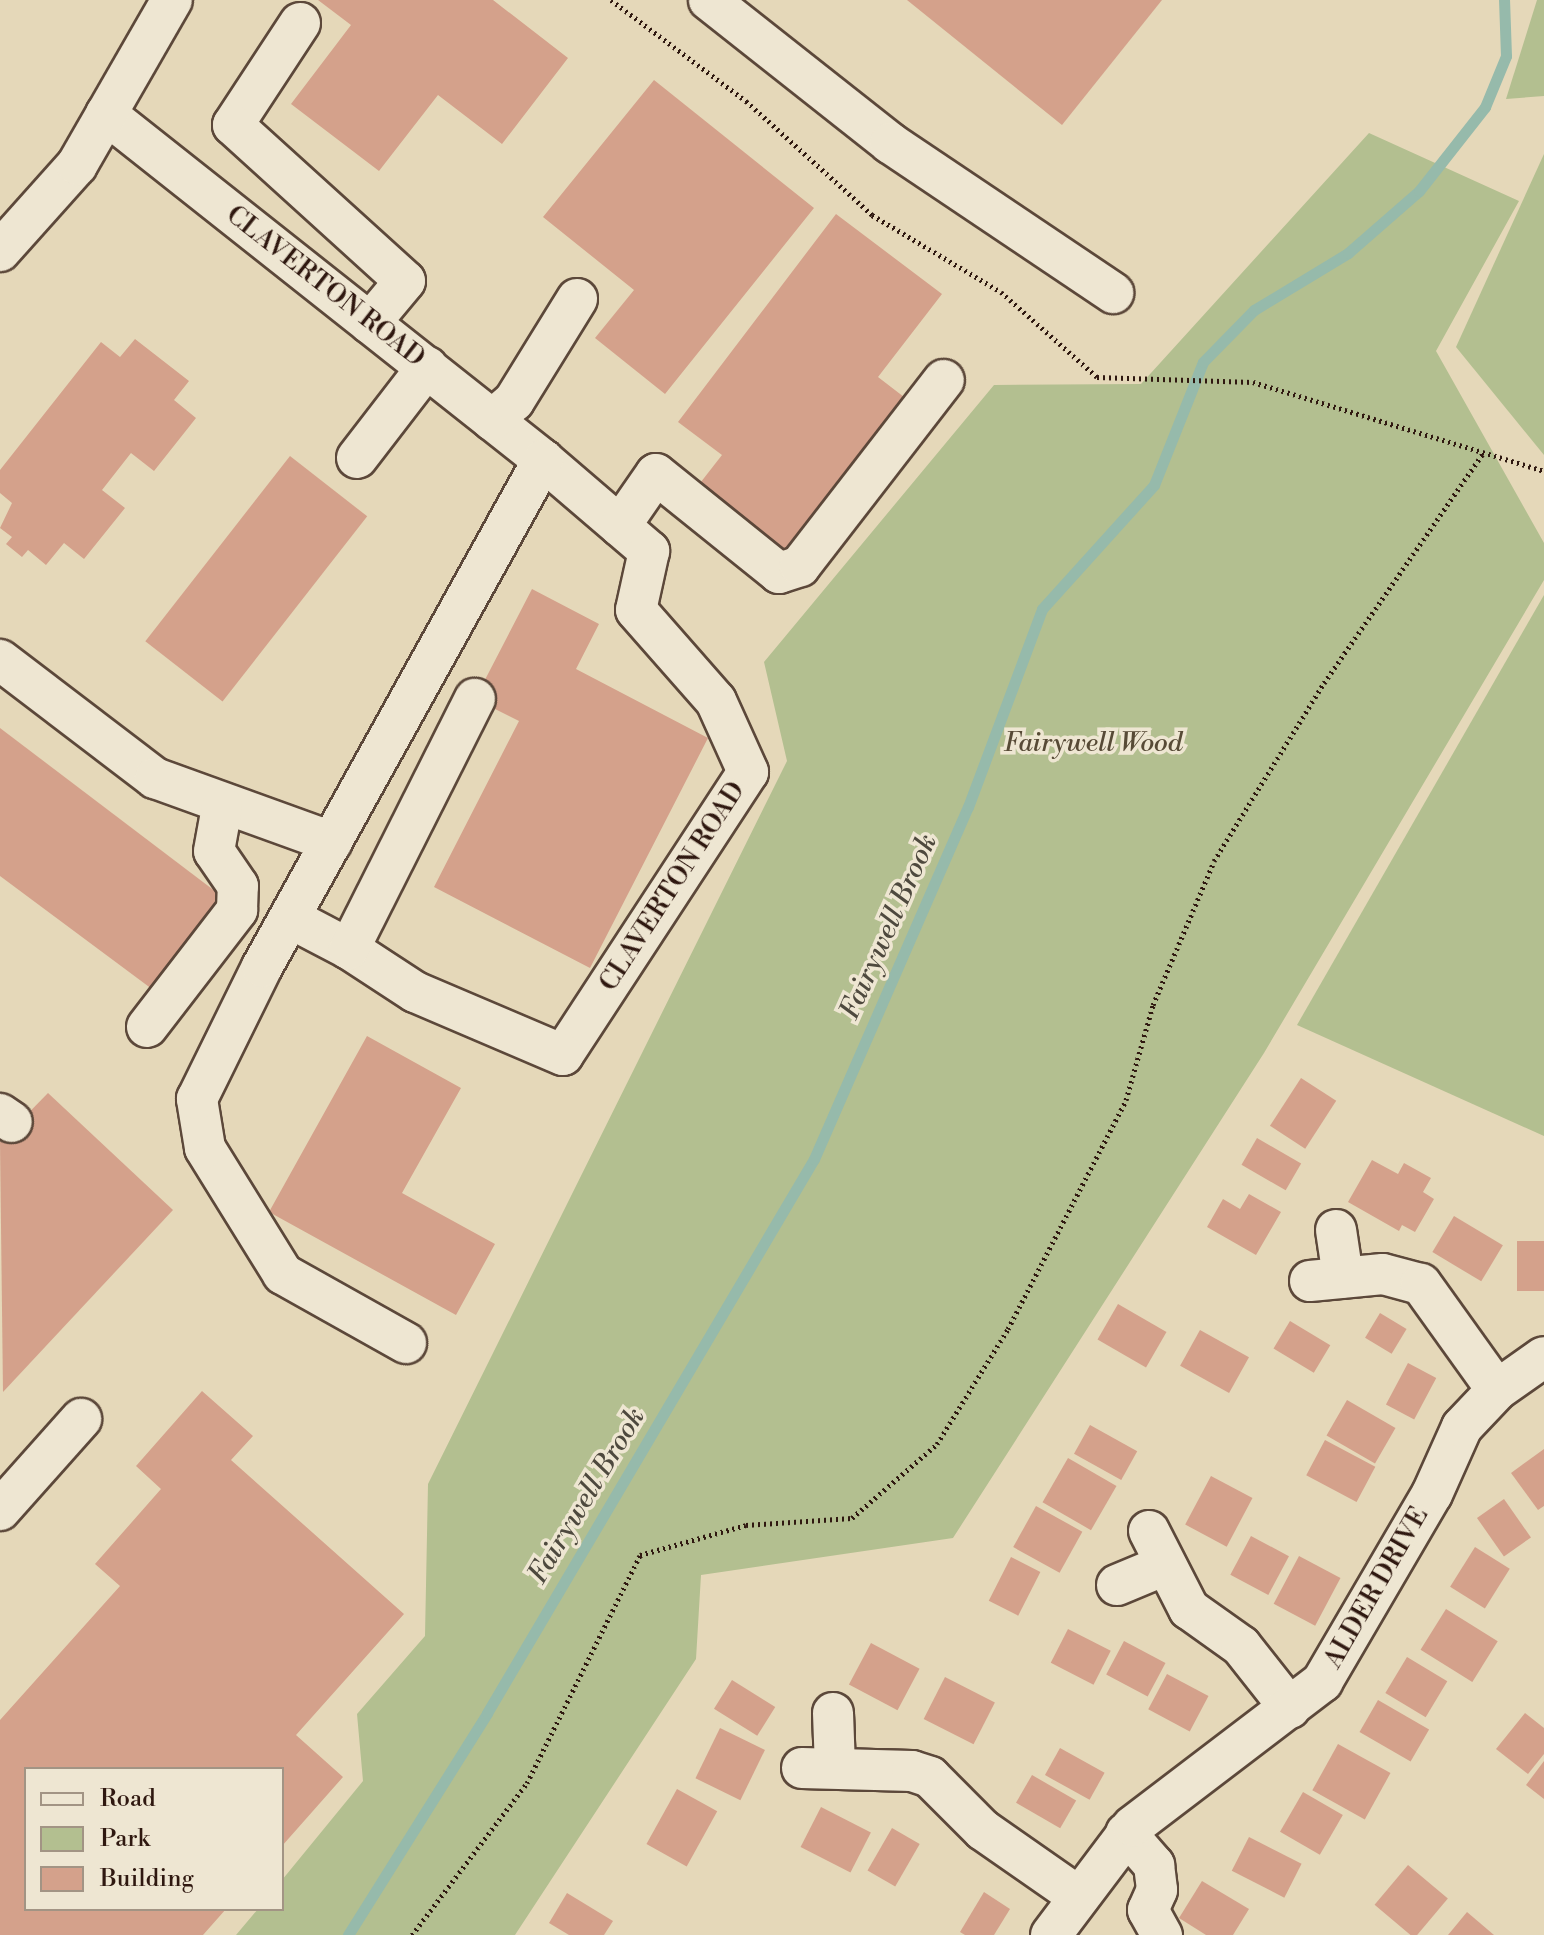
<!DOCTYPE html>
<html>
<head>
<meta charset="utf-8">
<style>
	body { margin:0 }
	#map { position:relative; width:1544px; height:1935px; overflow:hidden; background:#e5d8b9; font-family:"Libre Bodoni",serif }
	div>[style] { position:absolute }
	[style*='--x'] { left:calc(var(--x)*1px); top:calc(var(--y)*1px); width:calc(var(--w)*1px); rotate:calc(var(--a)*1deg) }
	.green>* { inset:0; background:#b3bf90 }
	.stream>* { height:11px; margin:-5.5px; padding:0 5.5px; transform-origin:5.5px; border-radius:5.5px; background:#96baab }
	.building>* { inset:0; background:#d4a18b; transform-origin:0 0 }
	.path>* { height:5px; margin-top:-2.5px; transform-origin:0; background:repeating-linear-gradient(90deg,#2f1810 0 2px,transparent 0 6px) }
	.roads { filter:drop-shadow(2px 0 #5c483a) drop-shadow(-2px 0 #5c483a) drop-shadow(0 2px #5c483a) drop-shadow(0 -2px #5c483a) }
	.minor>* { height:40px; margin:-20px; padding:0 20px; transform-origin:20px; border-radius:20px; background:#eee6d2 }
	span { translate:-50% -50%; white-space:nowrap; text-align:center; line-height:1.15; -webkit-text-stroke:7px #eee6d2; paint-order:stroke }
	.street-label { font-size:26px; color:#2f1810 }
	.park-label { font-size:26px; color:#574a36; font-style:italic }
	.water-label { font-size:28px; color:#4e493e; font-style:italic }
	.legend { position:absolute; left:24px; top:1767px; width:260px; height:144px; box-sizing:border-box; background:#eee6d2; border:2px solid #a29484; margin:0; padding:10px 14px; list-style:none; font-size:24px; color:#2f1810 }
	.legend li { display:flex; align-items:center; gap:16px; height:40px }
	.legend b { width:40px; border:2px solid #a29484 }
</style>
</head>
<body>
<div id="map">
	<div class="green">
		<div style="clip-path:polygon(1537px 0,1544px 0,1544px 96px,1506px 99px)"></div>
		<div style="clip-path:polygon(1369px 133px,1519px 201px,1436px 351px,1544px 543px,1544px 580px,1264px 1053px,953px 1538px,701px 1575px,696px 1659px,515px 1935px,236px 1935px,258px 1909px,282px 1909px,282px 1880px,363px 1781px,357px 1714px,425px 1636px,428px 1484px,787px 761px,764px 662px,994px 385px,1141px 384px)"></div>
		<div style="clip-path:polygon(1544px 154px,1544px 455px,1456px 347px)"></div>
		<div style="clip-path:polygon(1544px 595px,1544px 1136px,1297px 1025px)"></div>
	</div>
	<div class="stream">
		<div style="--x:348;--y:1935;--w:262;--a:-57.9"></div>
		<div style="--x:487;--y:1713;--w:643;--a:-59.45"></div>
		<div style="--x:814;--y:1159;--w:384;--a:-66.4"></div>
		<div style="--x:968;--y:807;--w:211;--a:-69.5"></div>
		<div style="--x:1042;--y:609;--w:167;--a:-47.9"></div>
		<div style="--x:1154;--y:485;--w:132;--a:-68.3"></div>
		<div style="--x:1203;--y:362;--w:73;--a:-45.6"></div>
		<div style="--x:1254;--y:310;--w:110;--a:-31.2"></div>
		<div style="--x:1348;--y:253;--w:94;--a:-41.1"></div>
		<div style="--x:1419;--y:191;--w:107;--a:-51.8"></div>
		<div style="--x:1485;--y:107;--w:55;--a:-67.6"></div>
		<div style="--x:1506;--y:56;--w:56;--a:-92"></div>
	</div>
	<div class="building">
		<div style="clip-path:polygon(318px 0,493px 0,568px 58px,502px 144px,438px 95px,379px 171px,291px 104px,351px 25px)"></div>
		<div style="clip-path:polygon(907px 0,1162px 0,1062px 125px)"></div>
		<div style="clip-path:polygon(654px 80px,814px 208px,665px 394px,595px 338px,634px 290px,543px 217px)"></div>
		<div style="clip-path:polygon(836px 214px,942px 294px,878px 377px,904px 397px,785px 554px,697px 487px,722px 455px,678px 422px)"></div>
		<div style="clip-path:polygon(135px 339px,189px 381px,174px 400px,196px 418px,154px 471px,131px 453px,102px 490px,125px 508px,84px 559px,64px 543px,46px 565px,28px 550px,22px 557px,6px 544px,12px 537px,0 528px,12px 503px,0 493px,0 470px,101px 342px,120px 357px)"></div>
		<div style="left:290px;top:456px;width:98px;height:235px;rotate:38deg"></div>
		<div style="clip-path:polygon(532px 589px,599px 624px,576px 669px,708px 738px,590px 968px,434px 887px,519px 721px,475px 699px)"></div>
		<div style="clip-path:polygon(0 728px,228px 901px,160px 995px,0 876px)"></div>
		<div style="clip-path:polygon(367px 1036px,461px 1088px,402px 1193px,495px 1244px,456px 1315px,269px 1212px)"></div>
		<div style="left:1301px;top:1078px;width:42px;height:57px;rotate:33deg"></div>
		<div style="clip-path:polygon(48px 1093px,173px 1210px,3px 1392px,0 1142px)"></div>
		<div style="left:1257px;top:1138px;width:51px;height:31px;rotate:30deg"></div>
		<div style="clip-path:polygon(1372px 1160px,1398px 1174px,1404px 1163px,1431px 1178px,1423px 1192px,1434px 1199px,1415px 1232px,1402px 1225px,1399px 1231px,1348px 1202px)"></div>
		<div style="clip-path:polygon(1249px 1194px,1281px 1212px,1256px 1255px,1207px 1227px,1223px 1199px,1240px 1209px)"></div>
		<div style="left:1454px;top:1216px;width:57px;height:42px;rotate:31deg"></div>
		<div style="left:1544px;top:1241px;width:50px;height:27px;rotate:90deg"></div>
		<div style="left:1118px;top:1304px;width:56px;height:41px;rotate:30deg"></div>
		<div style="left:1380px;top:1313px;width:31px;height:29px;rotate:31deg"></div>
		<div style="left:1290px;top:1321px;width:47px;height:32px;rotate:31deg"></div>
		<div style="left:1200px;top:1330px;width:56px;height:41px;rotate:29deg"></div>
		<div style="left:1408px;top:1363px;width:32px;height:47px;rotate:28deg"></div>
		<div style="clip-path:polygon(202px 1391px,253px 1436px,231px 1460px,404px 1614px,296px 1735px,343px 1777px,282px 1846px,282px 1769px,26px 1769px,26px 1909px,226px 1909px,203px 1935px,0 1935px,0 1720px,120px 1586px,95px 1564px,161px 1489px,136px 1466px)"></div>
		<div style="left:1347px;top:1400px;width:56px;height:41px;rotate:30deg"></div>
		<div style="left:1090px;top:1425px;width:54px;height:33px;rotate:29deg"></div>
		<div style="left:1325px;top:1440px;width:57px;height:40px;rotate:28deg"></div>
		<div style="clip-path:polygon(1544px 1449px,1544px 1506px,1538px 1510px,1511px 1473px)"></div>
		<div style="left:1068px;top:1458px;width:56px;height:51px;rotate:30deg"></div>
		<div style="left:1211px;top:1476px;width:47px;height:55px;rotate:28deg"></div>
		<div style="left:1504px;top:1499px;width:47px;height:33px;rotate:55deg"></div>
		<div style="left:1036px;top:1506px;width:53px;height:47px;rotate:29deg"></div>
		<div style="left:1251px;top:1536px;width:43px;height:44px;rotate:28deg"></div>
		<div style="left:1475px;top:1547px;width:41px;height:47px;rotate:32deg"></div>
		<div style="left:1299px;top:1556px;width:47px;height:54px;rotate:28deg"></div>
		<div style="left:1011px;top:1557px;width:33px;height:49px;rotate:27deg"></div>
		<div style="left:1446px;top:1609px;width:61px;height:48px;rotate:32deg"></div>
		<div style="left:1068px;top:1629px;width:48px;height:38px;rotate:27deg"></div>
		<div style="left:1124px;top:1641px;width:47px;height:38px;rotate:28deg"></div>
		<div style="left:871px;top:1643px;width:55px;height:47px;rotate:28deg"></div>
		<div style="left:1407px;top:1657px;width:47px;height:42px;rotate:31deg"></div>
		<div style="left:1167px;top:1674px;width:47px;height:40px;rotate:28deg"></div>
		<div style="left:945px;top:1677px;width:56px;height:47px;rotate:27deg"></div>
		<div style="left:732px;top:1680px;width:51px;height:34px;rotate:32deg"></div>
		<div style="left:1378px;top:1700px;width:59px;height:37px;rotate:30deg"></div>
		<div style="clip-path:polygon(1525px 1713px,1544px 1728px,1544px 1754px,1528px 1774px,1496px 1749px)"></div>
		<div style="left:720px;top:1728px;width:50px;height:56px;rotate:26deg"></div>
		<div style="left:1338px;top:1744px;width:60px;height:53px;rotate:29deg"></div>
		<div style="left:1060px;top:1748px;width:51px;height:31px;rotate:29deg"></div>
		<div style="clip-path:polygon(1544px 1761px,1544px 1799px,1526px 1785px)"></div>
		<div style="left:1032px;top:1775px;width:51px;height:32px;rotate:30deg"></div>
		<div style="left:677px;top:1789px;width:46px;height:63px;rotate:29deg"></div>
		<div style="left:1303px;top:1792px;width:46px;height:46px;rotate:30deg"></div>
		<div style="left:821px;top:1807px;width:56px;height:45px;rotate:27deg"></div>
		<div style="left:892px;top:1828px;width:32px;height:49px;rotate:30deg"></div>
		<div style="left:1249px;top:1837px;width:59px;height:38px;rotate:27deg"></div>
		<div style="left:1408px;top:1865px;width:52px;height:52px;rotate:40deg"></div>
		<div style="clip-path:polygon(1202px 1881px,1249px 1909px,1233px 1935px,1206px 1935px,1179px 1918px)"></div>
		<div style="clip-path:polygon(984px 1892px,1010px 1909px,994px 1935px,965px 1935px,960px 1932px)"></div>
		<div style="clip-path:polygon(567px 1893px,613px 1921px,604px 1935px,569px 1935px,549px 1923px)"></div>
		<div style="clip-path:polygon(1467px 1912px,1494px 1935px,1448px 1935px)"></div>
	</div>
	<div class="path">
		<div style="--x:611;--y:0;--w:169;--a:36.8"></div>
		<div style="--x:746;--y:101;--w:170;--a:42.1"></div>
		<div style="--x:872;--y:215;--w:150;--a:30.8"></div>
		<div style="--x:1001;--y:292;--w:128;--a:41.5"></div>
		<div style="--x:1097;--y:377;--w:156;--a:1.8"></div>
		<div style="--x:1253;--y:382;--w:304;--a:17"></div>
		<div style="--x:412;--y:1935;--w:191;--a:-52.9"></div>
		<div style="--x:527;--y:1783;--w:254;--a:-63.6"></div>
		<div style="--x:640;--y:1555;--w:110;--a:-15.8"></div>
		<div style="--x:746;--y:1525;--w:106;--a:-3.8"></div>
		<div style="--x:852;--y:1518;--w:113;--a:-41"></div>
		<div style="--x:937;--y:1444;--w:135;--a:-58.3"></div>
		<div style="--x:1008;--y:1329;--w:258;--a:-62.7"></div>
		<div style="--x:1126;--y:1100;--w:99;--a:-74.1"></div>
		<div style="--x:1153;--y:1005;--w:156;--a:-67"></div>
		<div style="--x:1214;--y:861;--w:209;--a:-58.3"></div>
		<div style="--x:1324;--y:683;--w:281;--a:-55.3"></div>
	</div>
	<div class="roads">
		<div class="minor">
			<div style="--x:709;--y:0;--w:231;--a:38.3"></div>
			<div style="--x:890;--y:143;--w:269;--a:33.9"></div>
			<div style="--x:300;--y:23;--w:122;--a:123.3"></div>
			<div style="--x:233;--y:125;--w:232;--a:42.2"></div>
			<div style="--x:405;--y:281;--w:55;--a:129.8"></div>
			<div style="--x:106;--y:114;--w:557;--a:38.37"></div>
			<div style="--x:543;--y:460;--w:140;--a:40.6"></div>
			<div style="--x:649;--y:551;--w:60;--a:102.4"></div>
			<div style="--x:636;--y:610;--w:121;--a:48.7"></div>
			<div style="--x:716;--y:701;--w:78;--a:65.7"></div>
			<div style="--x:748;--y:772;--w:338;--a:123.2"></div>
			<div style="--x:563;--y:1055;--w:161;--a:-156.9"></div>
			<div style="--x:415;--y:992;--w:79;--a:-146.9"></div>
			<div style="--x:0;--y:251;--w:115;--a:-48.2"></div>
			<div style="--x:77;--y:165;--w:190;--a:-60.1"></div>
			<div style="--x:492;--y:420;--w:29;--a:-41"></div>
			<div style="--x:514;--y:401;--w:120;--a:-58.3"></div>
			<div style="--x:357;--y:458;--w:115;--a:-52.4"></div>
			<div style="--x:620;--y:526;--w:63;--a:-55.3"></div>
			<div style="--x:656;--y:474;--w:158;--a:38.8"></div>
			<div style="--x:779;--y:573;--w:22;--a:-18"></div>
			<div style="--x:800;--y:566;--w:235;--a:-52.3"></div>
			<div style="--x:0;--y:660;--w:195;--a:37.3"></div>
			<div style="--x:155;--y:778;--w:188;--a:19.9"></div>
			<div style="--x:290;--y:918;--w:67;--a:27.7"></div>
			<div style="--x:349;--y:949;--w:280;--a:-63.3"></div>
			<div style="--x:147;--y:1027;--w:148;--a:-52.4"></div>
			<div style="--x:237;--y:910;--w:24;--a:-88"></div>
			<div style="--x:238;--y:886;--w:42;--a:-124.4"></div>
			<div style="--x:214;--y:851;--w:45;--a:-79.7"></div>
			<div style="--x:0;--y:1114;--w:14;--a:34"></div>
			<div style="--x:1336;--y:1230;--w:48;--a:81.5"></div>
			<div style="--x:1310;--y:1281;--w:73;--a:-5.5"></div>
			<div style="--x:1383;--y:1274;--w:39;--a:15"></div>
			<div style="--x:1421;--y:1284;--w:130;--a:54.4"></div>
			<div style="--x:406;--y:1343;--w:141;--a:-150.7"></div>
			<div style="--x:283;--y:1274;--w:148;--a:-121.8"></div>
			<div style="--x:205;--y:1148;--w:50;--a:-99.3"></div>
			<div style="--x:197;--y:1099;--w:147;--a:-63.8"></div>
			<div style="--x:262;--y:967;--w:580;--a:-61"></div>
			<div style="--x:0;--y:1510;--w:122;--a:-48.3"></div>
			<div style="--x:1149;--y:1531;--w:88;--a:62.9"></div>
			<div style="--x:1189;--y:1609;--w:64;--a:35.4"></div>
			<div style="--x:1241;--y:1646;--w:79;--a:51.7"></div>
			<div style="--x:1117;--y:1585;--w:52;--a:-22.6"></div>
			<div style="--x:833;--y:1713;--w:55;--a:87.9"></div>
			<div style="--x:802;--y:1768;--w:110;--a:1.6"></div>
			<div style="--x:912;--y:1771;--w:19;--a:18"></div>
			<div style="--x:930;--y:1777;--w:75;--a:45"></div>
			<div style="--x:983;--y:1830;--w:117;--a:34.9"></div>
			<div style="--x:1126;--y:1833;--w:43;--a:48.8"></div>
			<div style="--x:1154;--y:1865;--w:25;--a:83"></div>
			<div style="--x:1157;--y:1890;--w:22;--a:114"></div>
			<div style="--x:1148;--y:1910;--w:29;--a:61"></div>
			<div style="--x:1051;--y:1935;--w:136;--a:-53"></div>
			<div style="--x:1133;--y:1826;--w:238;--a:-37.3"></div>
			<div style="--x:1322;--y:1682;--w:218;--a:-59.7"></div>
			<div style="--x:1432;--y:1494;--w:73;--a:-65.9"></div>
			<div style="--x:1462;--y:1427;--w:51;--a:-46.6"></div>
			<div style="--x:1497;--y:1390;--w:57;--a:-35.1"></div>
		</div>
	</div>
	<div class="street-label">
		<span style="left:325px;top:287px;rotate:38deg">CLAVERTON ROAD</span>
		<span style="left:673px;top:887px;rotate:-57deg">CLAVERTON ROAD</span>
		<span style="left:1377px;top:1588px;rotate:-60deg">ALDER DRIVE</span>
	</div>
	<div class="park-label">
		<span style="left:1093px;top:744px">Fairywell Wood</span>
	</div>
	<div class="water-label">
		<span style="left:889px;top:927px;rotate:-66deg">Fairywell Brook</span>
		<span style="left:587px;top:1496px;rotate:-59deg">Fairywell Brook</span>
	</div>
	<ul class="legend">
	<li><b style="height:10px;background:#eee6d2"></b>Road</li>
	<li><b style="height:22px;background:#b3bf90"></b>Park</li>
	<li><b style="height:22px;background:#d4a18b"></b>Building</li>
	</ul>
</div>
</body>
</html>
